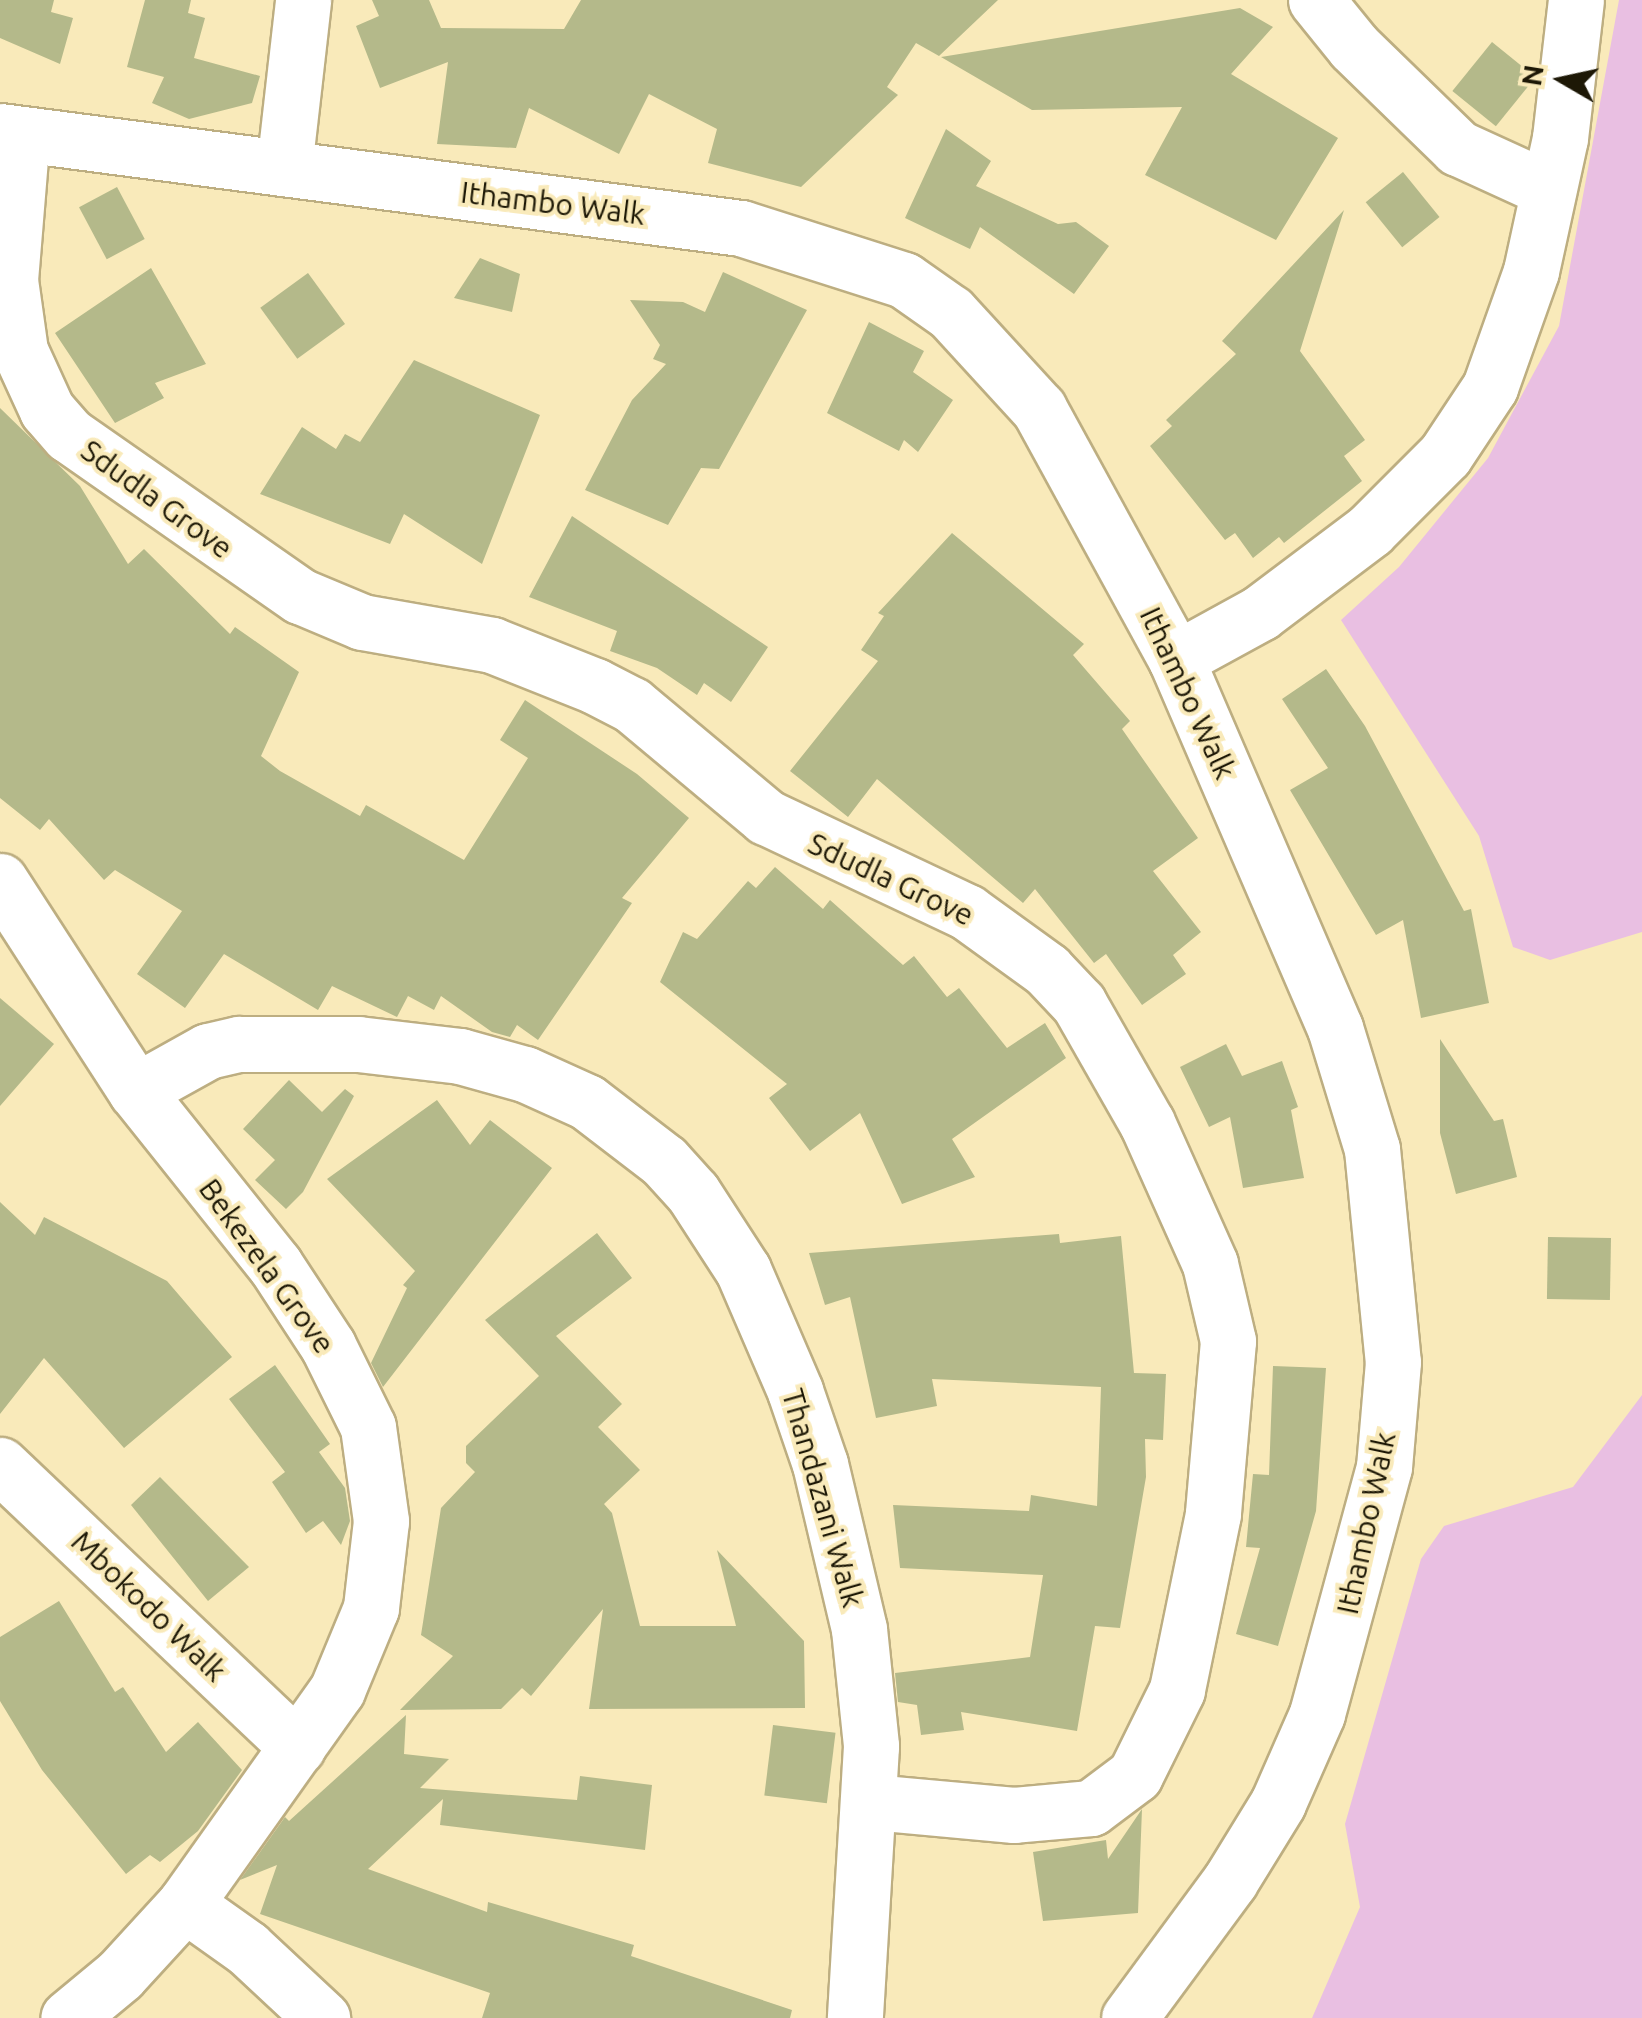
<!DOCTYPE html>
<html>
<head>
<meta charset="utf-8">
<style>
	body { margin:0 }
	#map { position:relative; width:1642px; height:2018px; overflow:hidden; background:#f9eaba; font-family:Ubuntu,sans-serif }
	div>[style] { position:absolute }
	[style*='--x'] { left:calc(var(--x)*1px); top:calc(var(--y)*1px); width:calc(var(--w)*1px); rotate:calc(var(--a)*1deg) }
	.green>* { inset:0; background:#e9bfe2 }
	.building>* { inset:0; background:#b4b98a; transform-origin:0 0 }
	.roads { filter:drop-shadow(2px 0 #bdae81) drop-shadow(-2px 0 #bdae81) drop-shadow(0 2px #bdae81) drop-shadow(0 -2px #bdae81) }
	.minor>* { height:55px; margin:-27.5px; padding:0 27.5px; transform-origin:27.5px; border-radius:27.5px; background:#fff }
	span { translate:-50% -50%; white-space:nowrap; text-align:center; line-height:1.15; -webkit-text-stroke:8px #f9eaba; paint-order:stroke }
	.street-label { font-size:30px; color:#1d1806 }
	.north { position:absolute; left:1512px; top:30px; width:100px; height:100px; -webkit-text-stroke:8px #f9eaba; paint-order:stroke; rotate:279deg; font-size:28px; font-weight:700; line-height:40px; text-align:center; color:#1d1806 }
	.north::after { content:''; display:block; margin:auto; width:35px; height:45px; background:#1d1806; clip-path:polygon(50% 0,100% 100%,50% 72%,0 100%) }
</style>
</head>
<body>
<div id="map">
	<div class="green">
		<div style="clip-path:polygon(1619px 0,1642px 0,1642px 932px,1550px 960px,1513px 947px,1479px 836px,1341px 620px,1399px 567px,1488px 458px,1559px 326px)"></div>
		<div style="clip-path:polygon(1642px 1395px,1642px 2018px,1312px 2018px,1360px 1907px,1345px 1824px,1421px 1559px,1444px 1526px,1573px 1487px)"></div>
	</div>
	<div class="building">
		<div style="clip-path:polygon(0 0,54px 0,51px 12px,73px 18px,60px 64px,0 38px)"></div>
		<div style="clip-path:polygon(145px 0,191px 0,188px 13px,205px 18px,194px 58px,260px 76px,252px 103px,189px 119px,152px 103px,164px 77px,127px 67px)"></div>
		<div style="clip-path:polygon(372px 0,429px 0,441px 28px,564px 29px,581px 0,998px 0,939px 56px,916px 43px,887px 87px,898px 95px,801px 187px,708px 163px,717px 129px,649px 94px,619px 154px,529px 108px,516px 148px,437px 144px,448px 62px,380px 88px,356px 26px,379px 16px)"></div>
		<div style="clip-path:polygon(1240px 8px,1273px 27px,1231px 74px,1338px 138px,1276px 240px,1145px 175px,1182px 107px,1032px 110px,941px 57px)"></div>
		<div style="left:1492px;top:42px;width:56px;height:63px;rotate:39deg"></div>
		<div style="clip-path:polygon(946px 129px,991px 161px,976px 186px,1058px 224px,1076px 222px,1109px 246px,1074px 294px,980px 227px,970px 249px,905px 218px)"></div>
		<div style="left:1403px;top:172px;width:58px;height:48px;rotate:51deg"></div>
		<div style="left:117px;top:187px;width:59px;height:43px;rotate:62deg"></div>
		<div style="clip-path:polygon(1344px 210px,1300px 351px,1365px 440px,1344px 456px,1362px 481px,1284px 543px,1279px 537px,1253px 558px,1235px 533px,1225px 540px,1150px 446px,1172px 426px,1166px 420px,1236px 354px,1222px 341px)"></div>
		<div style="clip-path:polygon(480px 258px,520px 274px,512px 312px,454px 298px)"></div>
		<div style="clip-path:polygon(151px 268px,206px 364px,155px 383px,164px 398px,115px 423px,55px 333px)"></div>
		<div style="clip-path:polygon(723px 272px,807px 310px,719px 469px,701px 468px,668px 525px,585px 490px,632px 400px,666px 364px,653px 359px,660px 345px,630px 300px,683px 302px,705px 312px)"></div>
		<div style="left:308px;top:273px;width:63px;height:59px;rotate:54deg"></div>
		<div style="clip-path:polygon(869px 322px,924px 351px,913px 372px,953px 400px,918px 452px,904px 440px,899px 451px,827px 413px)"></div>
		<div style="clip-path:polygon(414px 360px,540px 415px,482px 564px,404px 514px,390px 544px,260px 494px,302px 427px,336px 449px,345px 434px,360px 442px)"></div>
		<div style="clip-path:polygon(0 408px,80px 486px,128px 564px,144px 549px,230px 634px,235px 627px,299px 672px,261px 756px,280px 771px,360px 816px,366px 805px,464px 860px,528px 758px,500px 740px,525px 700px,637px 774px,689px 818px,622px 898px,632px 903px,538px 1040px,517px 1025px,510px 1037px,492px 1032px,441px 996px,434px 1010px,408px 996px,397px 1017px,332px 986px,318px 1010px,224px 954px,185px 1008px,137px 974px,182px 911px,115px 870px,104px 880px,49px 819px,40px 830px,0 798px)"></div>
		<div style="clip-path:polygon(572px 516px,768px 647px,731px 702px,704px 683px,697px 695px,657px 668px,610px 651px,617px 631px,529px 597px)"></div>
		<div style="clip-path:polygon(952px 533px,1084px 644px,1073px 655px,1130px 721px,1122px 729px,1198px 838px,1153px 871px,1201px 932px,1173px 955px,1186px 974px,1142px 1005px,1106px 954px,1094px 963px,1035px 889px,1023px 903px,877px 779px,848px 817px,790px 771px,878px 661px,861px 650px,884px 616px,878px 613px)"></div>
		<div style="clip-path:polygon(1326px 669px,1365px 726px,1464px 911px,1471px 909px,1489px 1003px,1421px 1018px,1403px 920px,1376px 935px,1290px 790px,1328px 768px,1282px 699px)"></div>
		<div style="clip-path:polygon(775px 867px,823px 909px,830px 900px,903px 965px,914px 956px,947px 997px,959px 988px,1007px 1048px,1045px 1023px,1066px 1058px,952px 1139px,975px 1177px,902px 1204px,860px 1113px,810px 1151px,769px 1098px,787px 1084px,660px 982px,683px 932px,697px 939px,748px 881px,756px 888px)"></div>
		<div style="clip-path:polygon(0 998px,54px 1044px,0 1106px)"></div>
		<div style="clip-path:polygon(1440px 1039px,1494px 1121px,1503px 1119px,1517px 1177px,1456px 1194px,1440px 1133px)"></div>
		<div style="clip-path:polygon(1226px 1044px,1242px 1076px,1282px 1061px,1298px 1107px,1291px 1110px,1304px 1178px,1243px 1188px,1230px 1117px,1209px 1127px,1180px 1067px)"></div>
		<div style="clip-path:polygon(289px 1080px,322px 1112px,345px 1089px,354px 1096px,303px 1192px,286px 1209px,255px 1180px,275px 1160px,243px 1129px)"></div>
		<div style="clip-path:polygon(437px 1100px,470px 1145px,490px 1120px,552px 1168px,383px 1387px,371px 1363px,407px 1288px,403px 1285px,415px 1271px,327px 1179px)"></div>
		<div style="clip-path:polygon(0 1202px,35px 1235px,44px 1217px,167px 1281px,232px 1357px,124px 1448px,44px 1358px,0 1414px)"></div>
		<div style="clip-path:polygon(597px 1233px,632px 1278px,556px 1336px,622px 1404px,598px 1427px,640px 1470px,604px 1504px,612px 1513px,640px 1626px,736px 1626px,717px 1550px,804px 1641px,805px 1708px,589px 1709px,603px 1609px,531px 1696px,522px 1688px,501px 1709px,400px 1710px,453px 1656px,421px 1635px,441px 1508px,475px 1472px,466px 1463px,466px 1446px,539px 1376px,485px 1320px)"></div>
		<div style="clip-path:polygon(1059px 1234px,1060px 1243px,1121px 1236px,1134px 1373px,1166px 1374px,1163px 1440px,1145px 1439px,1146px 1477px,1120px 1628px,1095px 1626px,1077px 1731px,961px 1712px,964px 1730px,921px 1735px,917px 1705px,898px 1702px,895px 1673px,1030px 1657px,1043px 1575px,900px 1568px,893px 1505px,1029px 1511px,1031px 1495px,1097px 1506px,1101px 1387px,932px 1379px,937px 1406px,876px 1418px,850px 1297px,825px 1305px,809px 1253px)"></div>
		<div style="left:1548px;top:1237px;width:63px;height:62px;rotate:1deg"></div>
		<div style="clip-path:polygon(275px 1365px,330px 1444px,319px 1452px,345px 1488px,350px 1521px,341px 1545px,323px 1521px,306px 1533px,272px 1482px,285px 1472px,229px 1399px)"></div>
		<div style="clip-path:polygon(1273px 1366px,1326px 1368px,1316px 1511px,1278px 1646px,1236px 1634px,1260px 1548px,1246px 1547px,1253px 1474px,1269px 1475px)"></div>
		<div style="clip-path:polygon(160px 1477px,249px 1567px,208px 1601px,131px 1505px)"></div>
		<div style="clip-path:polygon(59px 1601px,115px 1692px,123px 1687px,166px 1752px,198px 1722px,242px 1770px,198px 1831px,160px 1862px,150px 1855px,126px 1874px,42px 1770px,0 1701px,0 1637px)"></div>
		<div style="clip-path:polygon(406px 1715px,404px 1754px,449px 1759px,420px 1788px,577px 1800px,580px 1776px,652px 1785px,645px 1850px,440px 1825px,443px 1799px,368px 1869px,487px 1912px,488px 1902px,634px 1945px,631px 1956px,792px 2010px,790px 2018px,482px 2018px,490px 1993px,260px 1914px,277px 1865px,240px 1880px,285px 1817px,289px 1821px)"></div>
		<div style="left:773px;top:1725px;width:63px;height:71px;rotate:7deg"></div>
		<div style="clip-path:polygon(1142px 1809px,1138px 1913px,1043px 1921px,1033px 1852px,1106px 1840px,1108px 1859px)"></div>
	</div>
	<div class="roads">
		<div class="minor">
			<div style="--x:1316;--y:0;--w:60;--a:51"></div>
			<div style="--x:1354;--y:47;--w:145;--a:44.2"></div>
			<div style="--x:1458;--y:148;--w:99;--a:24.5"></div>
			<div style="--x:0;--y:131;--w:747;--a:7.46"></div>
			<div style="--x:741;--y:228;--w:171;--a:17.7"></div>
			<div style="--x:904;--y:280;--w:57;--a:35.1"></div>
			<div style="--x:951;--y:313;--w:130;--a:47.5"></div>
			<div style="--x:1039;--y:409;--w:285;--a:61.3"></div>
			<div style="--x:1176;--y:659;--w:402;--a:66.7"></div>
			<div style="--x:1335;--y:1028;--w:127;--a:73"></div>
			<div style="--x:1372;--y:1149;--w:214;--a:84.4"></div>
			<div style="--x:1393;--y:1362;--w:105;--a:94.9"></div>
			<div style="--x:1384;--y:1467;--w:256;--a:105.2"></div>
			<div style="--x:1317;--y:1714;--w:97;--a:113.7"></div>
			<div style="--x:1278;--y:1803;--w:92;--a:121.6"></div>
			<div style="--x:1230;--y:1881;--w:170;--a:126.4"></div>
			<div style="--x:22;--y:134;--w:146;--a:94.7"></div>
			<div style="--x:10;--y:280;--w:72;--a:82"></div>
			<div style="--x:20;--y:351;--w:65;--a:65.4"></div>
			<div style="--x:47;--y:410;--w:33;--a:49"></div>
			<div style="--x:69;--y:435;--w:282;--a:34.9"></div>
			<div style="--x:300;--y:596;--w:67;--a:22.8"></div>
			<div style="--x:362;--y:622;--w:132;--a:10"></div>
			<div style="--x:492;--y:645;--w:111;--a:21.7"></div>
			<div style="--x:595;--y:686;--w:42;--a:27.2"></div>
			<div style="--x:632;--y:705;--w:175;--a:39.9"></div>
			<div style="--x:766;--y:817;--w:222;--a:25.3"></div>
			<div style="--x:967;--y:912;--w:99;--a:35.9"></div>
			<div style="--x:1047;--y:970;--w:47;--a:46.7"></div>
			<div style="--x:1079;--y:1004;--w:137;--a:60.3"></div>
			<div style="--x:1147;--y:1123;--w:154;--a:65.9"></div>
			<div style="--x:1210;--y:1264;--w:79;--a:76.8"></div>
			<div style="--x:1228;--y:1341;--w:174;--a:95"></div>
			<div style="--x:1213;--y:1514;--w:180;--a:101.6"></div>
			<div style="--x:1177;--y:1690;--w:95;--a:116.3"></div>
			<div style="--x:1135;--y:1775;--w:55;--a:143.1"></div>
			<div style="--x:1091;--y:1808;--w:77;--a:174.8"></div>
			<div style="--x:1014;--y:1815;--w:144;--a:-174.8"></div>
			<div style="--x:284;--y:168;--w:169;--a:-83.5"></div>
			<div style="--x:1176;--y:659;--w:96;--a:-28.7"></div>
			<div style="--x:1260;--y:613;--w:138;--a:-37"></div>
			<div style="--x:1370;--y:530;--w:106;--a:-45"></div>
			<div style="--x:1445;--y:455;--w:82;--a:-56.5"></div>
			<div style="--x:1490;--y:387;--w:123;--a:-70.5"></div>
			<div style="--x:1531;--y:271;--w:136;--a:-77.7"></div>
			<div style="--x:1560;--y:138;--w:139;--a:-83.4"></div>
			<div style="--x:0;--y:881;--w:250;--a:57.1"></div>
			<div style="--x:136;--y:1091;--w:223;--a:51.4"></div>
			<div style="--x:275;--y:1265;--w:97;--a:56.8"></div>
			<div style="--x:328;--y:1346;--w:90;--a:63.7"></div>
			<div style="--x:368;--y:1427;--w:95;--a:82.1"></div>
			<div style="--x:381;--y:1521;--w:88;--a:96.6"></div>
			<div style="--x:371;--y:1608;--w:89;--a:112.5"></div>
			<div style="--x:337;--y:1690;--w:262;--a:125.4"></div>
			<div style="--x:185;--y:1904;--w:96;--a:132.5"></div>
			<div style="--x:120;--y:1975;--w:67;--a:140.4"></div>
			<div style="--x:136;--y:1091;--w:82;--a:-29.1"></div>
			<div style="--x:208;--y:1051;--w:32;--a:-13"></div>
			<div style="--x:239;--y:1044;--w:119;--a:0"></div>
			<div style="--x:358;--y:1044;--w:103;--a:6.7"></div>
			<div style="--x:460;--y:1056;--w:67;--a:15.5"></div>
			<div style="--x:525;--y:1074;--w:68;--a:24.3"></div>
			<div style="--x:587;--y:1102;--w:97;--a:37.5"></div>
			<div style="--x:664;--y:1161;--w:43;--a:47.8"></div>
			<div style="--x:693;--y:1193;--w:92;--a:57"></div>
			<div style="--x:743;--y:1270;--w:132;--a:66.7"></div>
			<div style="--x:795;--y:1391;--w:77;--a:71.1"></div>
			<div style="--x:820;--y:1464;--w:170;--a:76.7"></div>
			<div style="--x:859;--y:1629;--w:118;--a:84.1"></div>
			<div style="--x:871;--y:1746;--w:272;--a:93.4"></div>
			<div style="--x:0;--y:1465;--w:410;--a:43.5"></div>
			<div style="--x:185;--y:1904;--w:76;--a:35.4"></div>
			<div style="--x:247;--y:1948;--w:103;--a:43"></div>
		</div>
	</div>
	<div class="street-label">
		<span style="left:553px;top:203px;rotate:7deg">Ithambo Walk</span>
		<span style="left:157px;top:499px;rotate:36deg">Sdudla Grove</span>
		<span style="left:1188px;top:693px;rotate:65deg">Ithambo Walk</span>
		<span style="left:891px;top:879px;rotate:25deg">Sdudla Grove</span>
		<span style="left:267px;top:1266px;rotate:54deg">Bekezela Grove</span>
		<span style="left:823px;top:1498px;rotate:74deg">Thandazani Walk</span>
		<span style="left:1366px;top:1523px;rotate:-78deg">Ithambo Walk</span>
		<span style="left:149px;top:1606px;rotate:44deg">Mbokodo Walk</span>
	</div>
	<div class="north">N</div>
</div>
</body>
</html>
